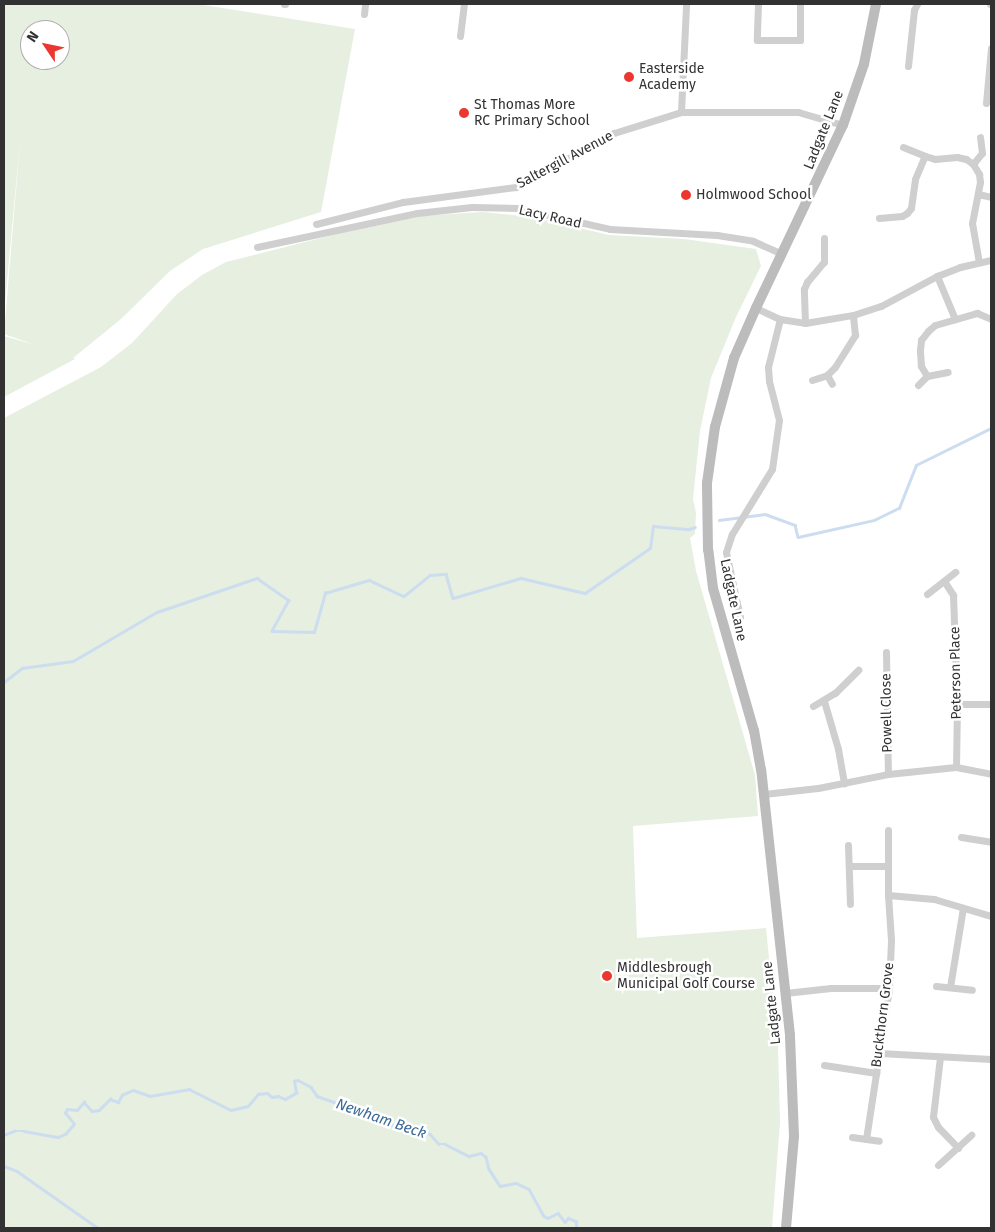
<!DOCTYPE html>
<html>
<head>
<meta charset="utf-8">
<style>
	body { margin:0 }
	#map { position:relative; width:995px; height:1232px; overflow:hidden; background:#fff; font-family:"Fira Sans",sans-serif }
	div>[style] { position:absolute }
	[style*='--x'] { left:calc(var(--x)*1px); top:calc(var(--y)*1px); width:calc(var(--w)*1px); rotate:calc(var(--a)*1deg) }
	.green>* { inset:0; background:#e6efe0 }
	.stream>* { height:2.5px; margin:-1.25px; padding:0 1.25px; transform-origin:1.25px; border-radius:1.25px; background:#ccddef }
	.street>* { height:7px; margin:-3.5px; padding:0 3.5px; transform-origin:3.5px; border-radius:3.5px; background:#cfcfcf }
	.secondary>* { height:10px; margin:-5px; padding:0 5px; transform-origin:5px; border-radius:5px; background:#bcbcbc }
	.dots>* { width:14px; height:14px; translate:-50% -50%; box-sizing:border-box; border:2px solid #fff; border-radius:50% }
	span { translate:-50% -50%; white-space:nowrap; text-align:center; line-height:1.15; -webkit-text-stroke:5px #fff; paint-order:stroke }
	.poi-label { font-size:14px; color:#323232 }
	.left { translate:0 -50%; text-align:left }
	.street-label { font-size:14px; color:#323232 }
	.water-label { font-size:15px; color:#3b6a98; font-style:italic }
	.frame { position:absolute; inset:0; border:5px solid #323232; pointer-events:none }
	.north { position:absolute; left:20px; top:20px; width:50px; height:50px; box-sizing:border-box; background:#fff; border:1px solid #adadad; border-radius:50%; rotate:304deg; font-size:14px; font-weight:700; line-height:20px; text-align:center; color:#323232 }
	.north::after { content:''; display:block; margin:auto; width:18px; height:22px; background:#ec3731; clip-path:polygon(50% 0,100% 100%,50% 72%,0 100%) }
</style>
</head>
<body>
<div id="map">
	<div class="green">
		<div style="clip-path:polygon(evenodd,4px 4px,197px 4px,355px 29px,321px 212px,203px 249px,170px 271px,121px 319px,73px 358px,75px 359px,4px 397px,4px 336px,35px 345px,4px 334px,21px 131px,4px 314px,4px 4px,30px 30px,60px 30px,60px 60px,30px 60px,30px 30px)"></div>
		<div style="clip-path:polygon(482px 212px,532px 217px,609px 235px,684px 239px,756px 249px,761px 266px,736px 317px,711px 378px,700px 431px,693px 499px,696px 513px,695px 534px,690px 538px,696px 571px,755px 775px,758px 816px,633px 826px,637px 938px,766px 928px,778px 1047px,780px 1122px,772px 1228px,4px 1228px,4px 418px,101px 367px,132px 343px,177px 294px,202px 275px,226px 262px,372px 225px,421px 216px)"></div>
	</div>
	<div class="stream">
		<div style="--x:719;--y:520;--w:46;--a:-7.4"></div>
		<div style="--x:765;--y:514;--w:32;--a:20"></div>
		<div style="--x:795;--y:525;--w:12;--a:76"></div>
		<div style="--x:798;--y:537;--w:78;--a:-12.6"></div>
		<div style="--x:874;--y:520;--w:28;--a:-26"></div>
		<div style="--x:899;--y:508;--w:46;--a:-68.4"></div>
		<div style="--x:916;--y:465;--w:84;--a:-26.3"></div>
		<div style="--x:4;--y:682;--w:23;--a:-38"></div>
		<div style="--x:22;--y:668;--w:51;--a:-7.8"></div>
		<div style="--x:73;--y:661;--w:97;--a:-30.3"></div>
		<div style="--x:157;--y:612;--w:106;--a:-18.8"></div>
		<div style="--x:257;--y:578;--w:39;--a:35"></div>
		<div style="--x:289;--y:600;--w:35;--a:119"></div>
		<div style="--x:272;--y:631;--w:42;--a:1.4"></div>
		<div style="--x:314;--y:632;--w:41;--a:-74.2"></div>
		<div style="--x:325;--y:593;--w:46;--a:-16.5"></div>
		<div style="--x:369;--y:580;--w:38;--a:25"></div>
		<div style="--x:404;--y:596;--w:33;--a:-39"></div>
		<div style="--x:430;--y:575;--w:16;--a:-4"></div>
		<div style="--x:446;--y:574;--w:25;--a:74"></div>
		<div style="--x:453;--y:598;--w:71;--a:-16.4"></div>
		<div style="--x:521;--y:578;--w:66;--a:13.2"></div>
		<div style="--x:585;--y:593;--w:79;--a:-34.7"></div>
		<div style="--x:650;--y:548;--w:22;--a:-82"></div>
		<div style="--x:653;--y:526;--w:36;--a:5"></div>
		<div style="--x:689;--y:529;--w:6;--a:-18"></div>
		<div style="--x:4;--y:1135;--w:11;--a:-22"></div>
		<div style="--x:14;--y:1131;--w:10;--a:0"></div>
		<div style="--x:24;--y:1131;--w:35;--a:10"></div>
		<div style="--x:58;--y:1137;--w:8;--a:-23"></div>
		<div style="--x:65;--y:1134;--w:13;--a:-48"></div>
		<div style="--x:74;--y:1124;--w:14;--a:-129"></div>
		<div style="--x:65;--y:1113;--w:4;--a:-63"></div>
		<div style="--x:67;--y:1109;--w:10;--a:6"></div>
		<div style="--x:77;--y:1110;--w:11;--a:-49"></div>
		<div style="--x:84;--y:1102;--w:12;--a:48"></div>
		<div style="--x:92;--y:1111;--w:7;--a:-8"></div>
		<div style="--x:99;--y:1110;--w:16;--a:-45"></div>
		<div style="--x:110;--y:1099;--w:9;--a:21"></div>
		<div style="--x:118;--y:1102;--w:8;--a:-60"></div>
		<div style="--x:122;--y:1095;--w:12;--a:-24"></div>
		<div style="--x:133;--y:1090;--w:18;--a:19"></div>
		<div style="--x:150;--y:1096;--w:40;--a:-10"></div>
		<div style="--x:189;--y:1089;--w:47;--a:26.6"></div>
		<div style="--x:231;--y:1110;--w:17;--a:-13"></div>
		<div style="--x:248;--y:1106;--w:16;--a:-50"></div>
		<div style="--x:258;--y:1094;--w:9;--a:-6"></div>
		<div style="--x:267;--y:1093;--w:6;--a:39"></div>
		<div style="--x:272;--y:1097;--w:6;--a:-9"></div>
		<div style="--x:278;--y:1096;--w:8;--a:23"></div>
		<div style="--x:285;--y:1099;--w:13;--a:-29"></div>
		<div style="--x:296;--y:1093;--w:12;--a:-99"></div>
		<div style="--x:294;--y:1081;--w:4;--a:-14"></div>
		<div style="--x:298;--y:1080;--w:15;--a:28"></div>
		<div style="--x:311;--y:1087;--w:11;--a:56"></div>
		<div style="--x:317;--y:1096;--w:66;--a:19.5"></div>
		<div style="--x:379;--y:1118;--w:11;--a:38"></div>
		<div style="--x:388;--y:1125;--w:18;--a:3"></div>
		<div style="--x:406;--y:1126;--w:25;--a:18"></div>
		<div style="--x:430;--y:1134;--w:13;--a:48"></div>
		<div style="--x:439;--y:1144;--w:6;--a:0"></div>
		<div style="--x:445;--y:1144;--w:27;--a:27"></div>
		<div style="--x:469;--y:1156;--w:12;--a:-14"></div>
		<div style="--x:481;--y:1153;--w:6;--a:39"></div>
		<div style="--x:486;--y:1157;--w:12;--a:76"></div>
		<div style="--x:489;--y:1169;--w:20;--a:57"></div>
		<div style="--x:500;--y:1186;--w:16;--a:-11"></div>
		<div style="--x:516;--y:1183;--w:14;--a:25"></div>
		<div style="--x:529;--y:1189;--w:31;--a:61"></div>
		<div style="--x:544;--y:1216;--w:4;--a:27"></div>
		<div style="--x:548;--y:1218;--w:11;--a:-27"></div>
		<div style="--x:558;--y:1213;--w:11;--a:52"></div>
		<div style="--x:565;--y:1222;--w:5;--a:-53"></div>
		<div style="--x:568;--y:1218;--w:9;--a:21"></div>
		<div style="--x:576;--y:1221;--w:7;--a:82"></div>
		<div style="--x:4;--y:1166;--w:14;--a:21"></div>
		<div style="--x:17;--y:1171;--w:99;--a:35.1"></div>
		<div style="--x:838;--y:1228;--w:1;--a:0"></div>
	</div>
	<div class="street">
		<div style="--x:284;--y:4;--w:1;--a:0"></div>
		<div style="--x:758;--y:4;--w:36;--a:92"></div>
		<div style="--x:757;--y:40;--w:43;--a:0"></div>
		<div style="--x:800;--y:40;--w:36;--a:-90"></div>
		<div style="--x:990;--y:4;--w:1;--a:0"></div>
		<div style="--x:364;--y:14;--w:10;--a:-84"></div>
		<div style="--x:460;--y:36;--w:32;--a:-83"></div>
		<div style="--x:908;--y:66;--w:56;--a:-83.9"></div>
		<div style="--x:914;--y:10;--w:7;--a:-63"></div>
		<div style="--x:986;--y:103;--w:55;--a:-84.8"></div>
		<div style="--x:681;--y:112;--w:108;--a:-87.3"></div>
		<div style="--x:903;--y:147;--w:24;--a:22"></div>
		<div style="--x:973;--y:164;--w:14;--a:-51"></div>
		<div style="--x:982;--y:153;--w:16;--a:-97"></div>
		<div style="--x:978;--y:194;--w:13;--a:13"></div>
		<div style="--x:879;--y:218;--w:23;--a:-5"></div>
		<div style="--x:902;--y:216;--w:6;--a:-31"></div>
		<div style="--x:907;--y:213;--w:6;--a:-51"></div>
		<div style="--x:911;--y:208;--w:29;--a:-82"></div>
		<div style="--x:915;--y:179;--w:25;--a:-67"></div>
		<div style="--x:925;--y:156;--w:10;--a:17"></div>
		<div style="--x:935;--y:159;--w:22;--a:-5"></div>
		<div style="--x:957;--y:157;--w:9;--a:13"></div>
		<div style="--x:966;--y:159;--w:9;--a:36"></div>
		<div style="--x:973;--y:164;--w:12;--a:59"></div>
		<div style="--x:979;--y:174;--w:8;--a:83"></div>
		<div style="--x:980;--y:182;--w:42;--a:101"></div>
		<div style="--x:972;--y:223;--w:40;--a:80"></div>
		<div style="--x:316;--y:224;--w:90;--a:-14.2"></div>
		<div style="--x:403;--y:202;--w:114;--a:-7.6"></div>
		<div style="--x:516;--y:187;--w:112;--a:-28.9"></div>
		<div style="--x:614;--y:133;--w:70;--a:-17.4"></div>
		<div style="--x:681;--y:112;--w:117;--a:0"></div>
		<div style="--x:798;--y:112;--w:47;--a:16.1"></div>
		<div style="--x:257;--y:247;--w:164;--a:-12"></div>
		<div style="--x:417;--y:213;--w:55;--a:-6.2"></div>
		<div style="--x:472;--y:207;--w:45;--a:1.3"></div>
		<div style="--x:517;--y:208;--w:95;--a:12.7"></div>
		<div style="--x:610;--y:229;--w:107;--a:3.2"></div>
		<div style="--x:717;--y:235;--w:36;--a:9"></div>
		<div style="--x:753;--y:241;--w:32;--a:24"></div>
		<div style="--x:937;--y:276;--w:47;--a:67.3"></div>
		<div style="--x:756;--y:308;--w:26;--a:25"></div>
		<div style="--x:780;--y:319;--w:25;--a:9"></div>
		<div style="--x:805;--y:323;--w:49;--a:-9.5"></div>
		<div style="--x:853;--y:315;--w:29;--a:-18"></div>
		<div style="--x:881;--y:306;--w:64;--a:-28.2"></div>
		<div style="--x:937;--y:276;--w:25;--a:-21"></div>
		<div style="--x:960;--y:267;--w:32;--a:-13"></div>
		<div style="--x:805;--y:323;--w:34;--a:-92"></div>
		<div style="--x:804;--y:289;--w:8;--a:-67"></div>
		<div style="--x:807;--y:282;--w:26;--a:-50"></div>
		<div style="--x:824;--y:262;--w:24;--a:-90"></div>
		<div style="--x:827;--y:375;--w:10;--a:61"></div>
		<div style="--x:927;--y:376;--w:12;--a:-121"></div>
		<div style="--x:921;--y:366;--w:16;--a:-94"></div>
		<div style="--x:920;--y:350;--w:10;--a:-84"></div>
		<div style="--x:921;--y:340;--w:11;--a:-52"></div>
		<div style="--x:928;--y:331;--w:9;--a:-41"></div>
		<div style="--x:935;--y:325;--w:44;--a:-15.9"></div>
		<div style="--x:977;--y:313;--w:15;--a:23"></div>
		<div style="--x:812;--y:380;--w:16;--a:-18"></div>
		<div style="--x:827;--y:375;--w:11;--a:-45"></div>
		<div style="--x:835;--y:367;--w:38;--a:-58"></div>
		<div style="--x:855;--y:335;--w:20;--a:-96"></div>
		<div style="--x:918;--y:385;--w:13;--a:-45"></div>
		<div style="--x:927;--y:376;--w:21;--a:-11"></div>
		<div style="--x:944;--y:581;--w:17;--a:57"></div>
		<div style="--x:953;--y:595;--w:109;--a:87.9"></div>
		<div style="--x:957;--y:704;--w:63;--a:90.9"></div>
		<div style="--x:927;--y:594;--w:36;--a:-38"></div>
		<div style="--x:740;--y:617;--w:66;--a:-102.2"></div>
		<div style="--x:726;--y:552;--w:19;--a:-72"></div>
		<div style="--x:732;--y:534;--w:76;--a:-58.4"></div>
		<div style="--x:772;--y:469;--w:49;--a:-81.9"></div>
		<div style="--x:779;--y:420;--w:40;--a:-104.4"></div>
		<div style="--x:769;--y:381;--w:14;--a:-94"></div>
		<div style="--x:768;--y:367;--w:49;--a:-76"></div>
		<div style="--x:886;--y:652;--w:122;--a:89.1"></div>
		<div style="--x:824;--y:701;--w:50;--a:73.7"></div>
		<div style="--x:838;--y:749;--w:35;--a:80"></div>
		<div style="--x:957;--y:704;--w:34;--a:0"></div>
		<div style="--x:813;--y:706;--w:26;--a:-31"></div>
		<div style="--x:835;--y:693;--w:33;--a:-45"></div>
		<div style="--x:764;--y:794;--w:54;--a:-6.3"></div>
		<div style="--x:818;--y:788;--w:71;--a:-11.3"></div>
		<div style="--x:888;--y:774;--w:68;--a:-5.9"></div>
		<div style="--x:956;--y:767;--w:36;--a:11"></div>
		<div style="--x:961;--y:837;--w:30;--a:9"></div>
		<div style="--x:848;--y:845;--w:59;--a:88.1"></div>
		<div style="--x:849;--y:866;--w:39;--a:0"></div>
		<div style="--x:888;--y:895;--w:46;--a:5"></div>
		<div style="--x:934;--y:899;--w:59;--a:16.6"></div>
		<div style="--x:936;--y:986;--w:36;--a:6"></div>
		<div style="--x:950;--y:987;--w:80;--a:-80.7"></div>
		<div style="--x:785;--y:993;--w:46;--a:-6.2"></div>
		<div style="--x:831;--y:988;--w:58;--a:0"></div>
		<div style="--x:879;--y:1053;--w:112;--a:3.1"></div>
		<div style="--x:940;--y:1057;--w:60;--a:96.7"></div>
		<div style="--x:933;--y:1117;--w:11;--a:63"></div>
		<div style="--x:938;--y:1127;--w:29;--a:46"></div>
		<div style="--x:824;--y:1065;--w:53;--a:8.7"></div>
		<div style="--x:852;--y:1137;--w:27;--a:8"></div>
		<div style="--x:866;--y:1139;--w:153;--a:-81.3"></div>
		<div style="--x:889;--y:988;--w:48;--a:-87.6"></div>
		<div style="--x:891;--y:940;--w:45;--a:-93.8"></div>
		<div style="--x:888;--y:895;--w:65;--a:-90"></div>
		<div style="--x:938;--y:1165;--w:45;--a:-42.3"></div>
	</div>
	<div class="secondary">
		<div style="--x:786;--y:1228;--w:92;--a:-85"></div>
		<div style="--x:794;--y:1136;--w:101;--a:-92.3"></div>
		<div style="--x:790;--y:1035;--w:267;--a:-96.2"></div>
		<div style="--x:761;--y:770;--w:40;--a:-100"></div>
		<div style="--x:754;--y:731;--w:149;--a:-106"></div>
		<div style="--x:713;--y:588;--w:38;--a:-97"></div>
		<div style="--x:708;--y:550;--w:67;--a:-90.9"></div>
		<div style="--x:707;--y:483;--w:57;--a:-81.9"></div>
		<div style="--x:715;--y:427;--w:72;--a:-74.6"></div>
		<div style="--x:734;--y:358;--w:55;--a:-66.3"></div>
		<div style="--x:756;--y:308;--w:203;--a:-64.6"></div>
		<div style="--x:843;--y:125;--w:65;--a:-71"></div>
		<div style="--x:864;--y:64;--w:61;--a:-78.7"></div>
	</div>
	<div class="dots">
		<div style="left:629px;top:77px;background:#ec3731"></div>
		<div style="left:464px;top:113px;background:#ec3731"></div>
		<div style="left:686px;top:195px;background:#ec3731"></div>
		<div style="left:607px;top:976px;background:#ec3731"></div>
	</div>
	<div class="poi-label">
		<span class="left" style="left:639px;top:77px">Easterside<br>Academy</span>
		<span class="left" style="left:474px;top:113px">St Thomas More<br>RC Primary School</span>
		<span class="left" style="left:696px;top:195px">Holmwood School</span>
		<span class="left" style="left:617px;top:976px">Middlesbrough<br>Municipal Golf Course</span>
	</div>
	<div class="street-label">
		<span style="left:824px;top:130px;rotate:-68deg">Ladgate Lane</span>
		<span style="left:565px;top:160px;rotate:-28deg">Saltergill Avenue</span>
		<span style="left:550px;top:217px;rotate:13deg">Lacy Road</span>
		<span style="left:733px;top:600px;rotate:78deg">Ladgate Lane</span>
		<span style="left:956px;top:673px;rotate:-91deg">Peterson Place</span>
		<span style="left:887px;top:713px;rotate:-91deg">Powell Close</span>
		<span style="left:772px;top:1003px;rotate:-96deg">Ladgate Lane</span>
		<span style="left:883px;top:1015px;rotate:-83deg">Buckthorn Grove</span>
	</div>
	<div class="water-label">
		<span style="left:381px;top:1119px;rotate:19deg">Newham Beck</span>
	</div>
	<div class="frame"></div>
	<div class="north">N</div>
</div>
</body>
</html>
